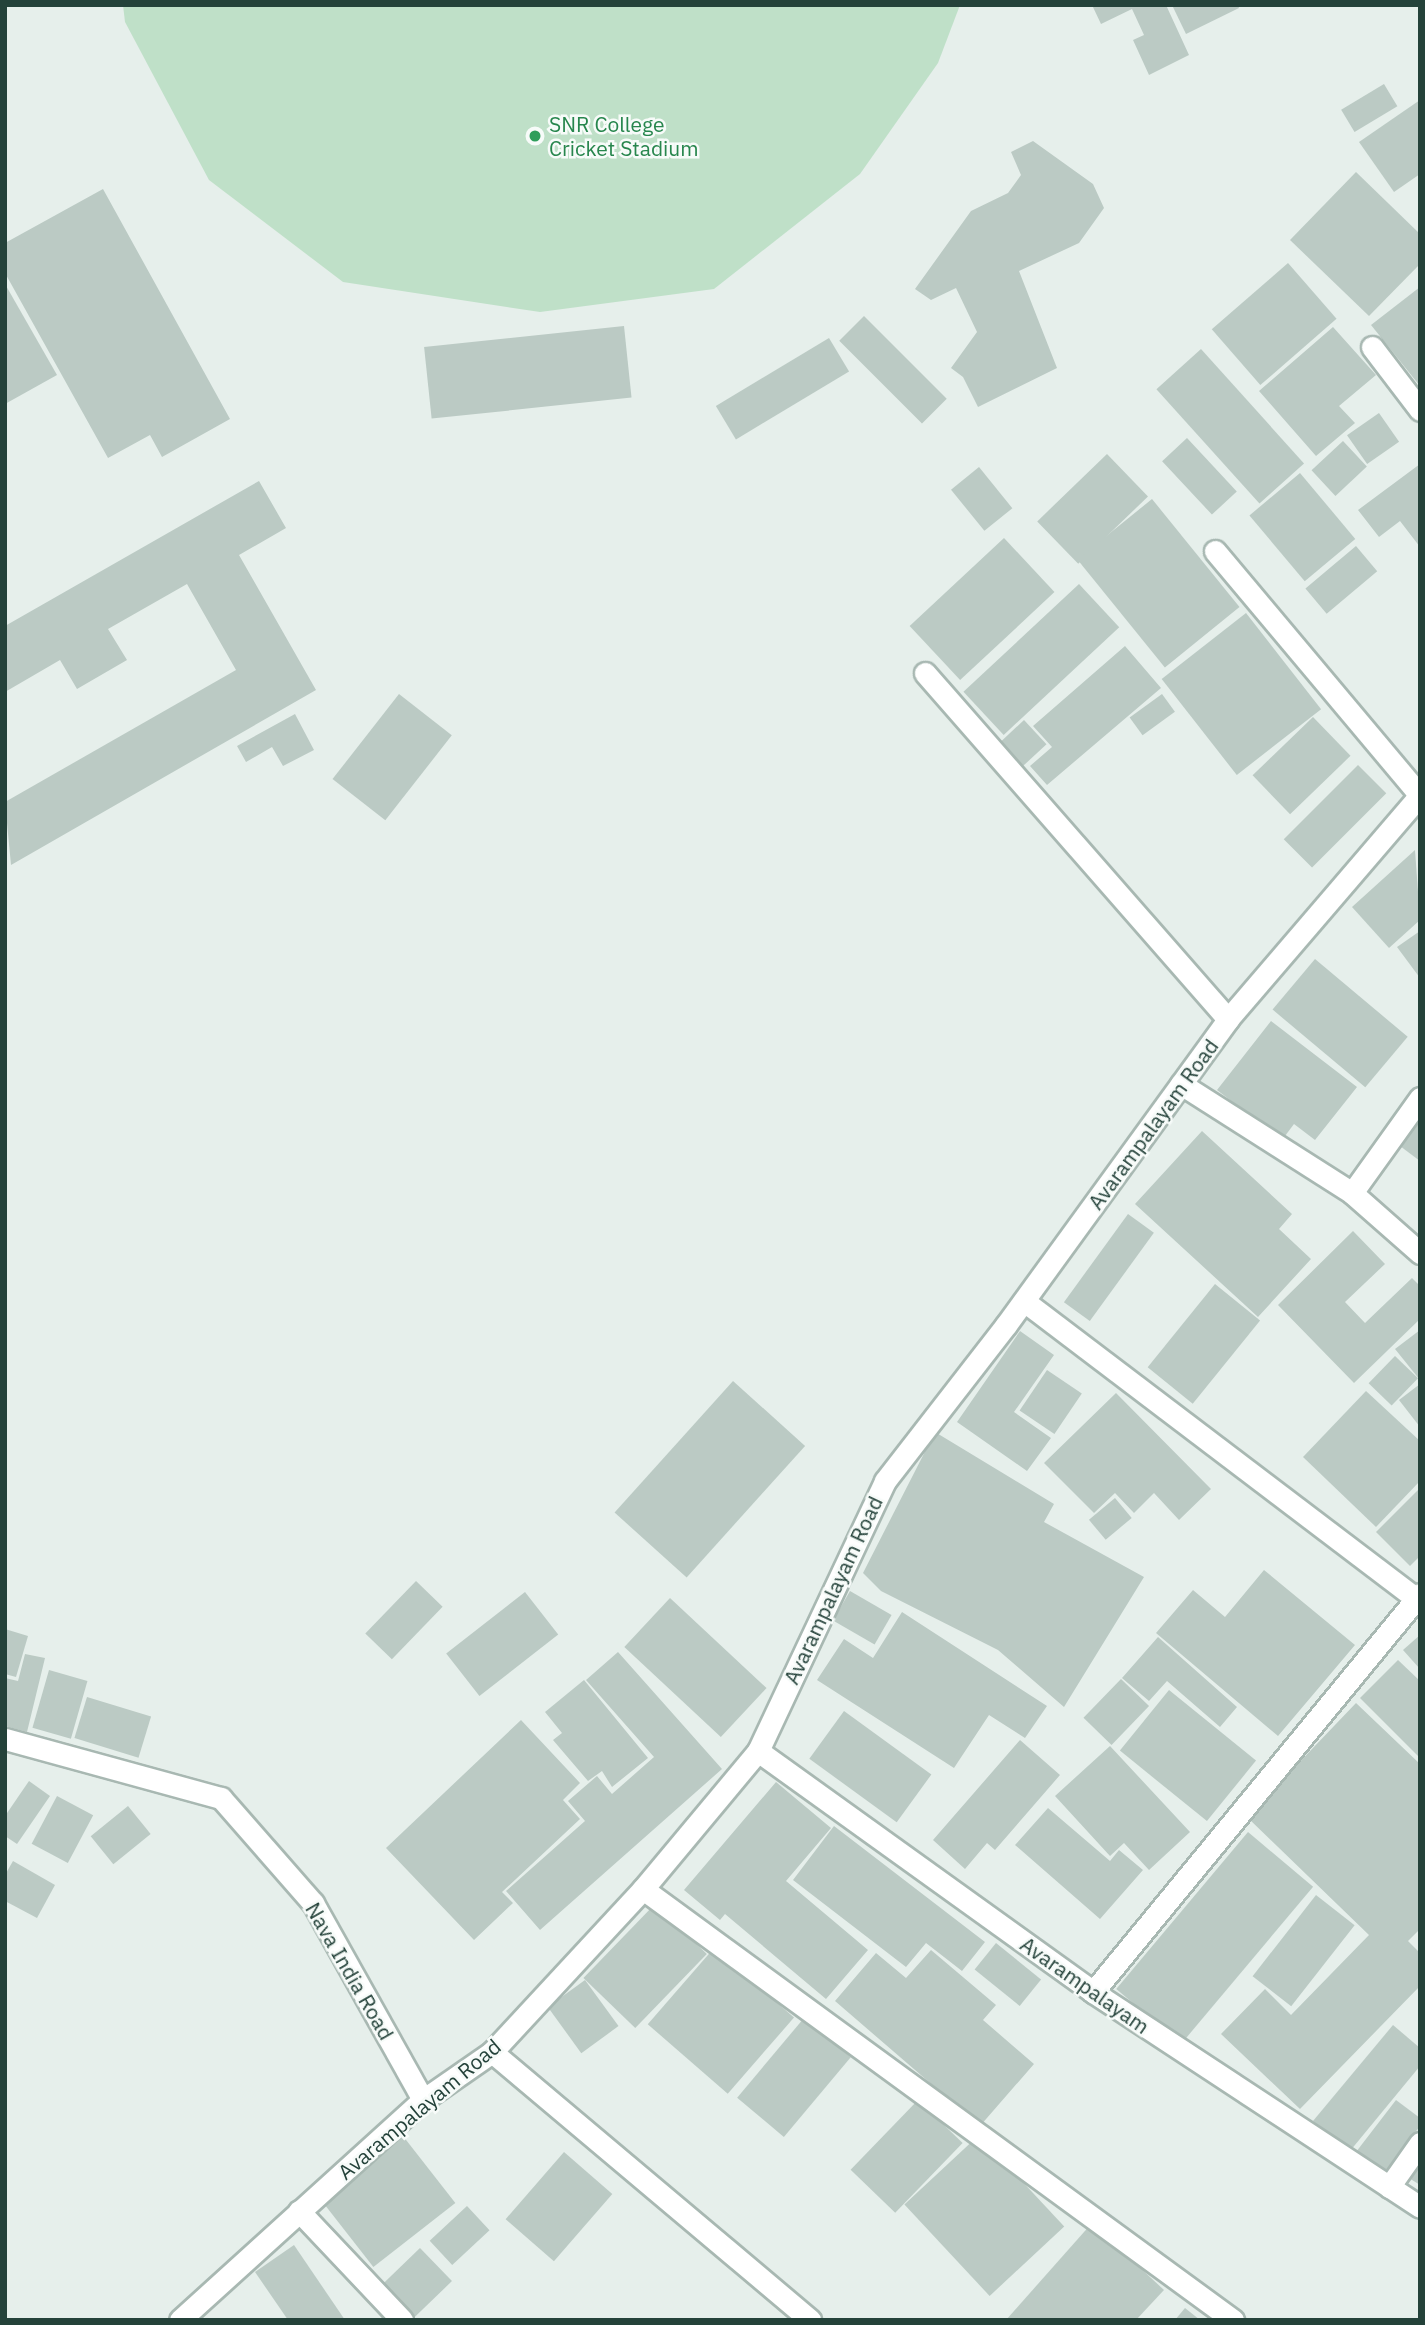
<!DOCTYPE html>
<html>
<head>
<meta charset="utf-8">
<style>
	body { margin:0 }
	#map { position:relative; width:1425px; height:2325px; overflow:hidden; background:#e6efeb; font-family:"IBM Plex Sans",sans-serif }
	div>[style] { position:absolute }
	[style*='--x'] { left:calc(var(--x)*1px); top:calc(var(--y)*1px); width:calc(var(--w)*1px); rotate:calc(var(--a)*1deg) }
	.green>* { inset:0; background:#bfe0c8 }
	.building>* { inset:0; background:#bbcac4; transform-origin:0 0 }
	.roads { filter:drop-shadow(2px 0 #a8b8b2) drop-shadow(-2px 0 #a8b8b2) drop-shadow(0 2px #a8b8b2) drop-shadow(0 -2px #a8b8b2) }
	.minor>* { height:21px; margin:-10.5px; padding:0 10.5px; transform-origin:10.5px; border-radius:10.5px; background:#fff }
	.dots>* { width:19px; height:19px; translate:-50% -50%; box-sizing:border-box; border:4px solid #f7fbf9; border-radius:50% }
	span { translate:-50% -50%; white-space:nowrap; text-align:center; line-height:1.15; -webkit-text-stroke:5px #f7fbf9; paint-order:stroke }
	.leisure-label { font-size:21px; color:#27864d }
	.left { translate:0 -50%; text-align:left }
	.street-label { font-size:21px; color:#24423a }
	.frame { position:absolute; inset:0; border:7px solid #24423a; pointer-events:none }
</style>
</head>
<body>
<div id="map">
	<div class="green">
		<div style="clip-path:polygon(123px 5px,960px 5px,938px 63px,860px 174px,714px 289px,540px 312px,343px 282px,209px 180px,125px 22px)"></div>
	</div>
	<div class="building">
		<div style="clip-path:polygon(1092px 5px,1166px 5px,1189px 55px,1149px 75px,1133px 40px,1144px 35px,1132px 9px,1101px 24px)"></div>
		<div style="clip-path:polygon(1172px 5px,1238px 5px,1239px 8px,1186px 34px)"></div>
		<div style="left:1384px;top:84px;width:26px;height:50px;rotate:59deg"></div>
		<div style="clip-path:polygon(1420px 100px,1420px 174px,1394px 192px,1359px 142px)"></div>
		<div style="clip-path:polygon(1033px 141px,1093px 184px,1104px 208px,1079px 243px,1019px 271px,1057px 368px,978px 407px,963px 377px,951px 368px,977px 332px,956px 288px,931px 300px,915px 289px,971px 211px,1008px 193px,1021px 175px,1011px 152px)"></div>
		<div style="clip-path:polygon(1356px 172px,1420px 234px,1420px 264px,1369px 316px,1290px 240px)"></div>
		<div style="clip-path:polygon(103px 189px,230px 419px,162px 457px,150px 435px,108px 458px,5px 273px,5px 243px)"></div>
		<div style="left:1288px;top:263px;width:74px;height:101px;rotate:49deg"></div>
		<div style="clip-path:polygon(5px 284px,57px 375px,5px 404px)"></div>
		<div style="clip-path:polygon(1420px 287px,1420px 386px,1371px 325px)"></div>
		<div style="left:864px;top:316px;width:117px;height:35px;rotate:45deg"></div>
		<div style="left:624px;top:326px;width:72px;height:201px;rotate:84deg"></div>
		<div style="clip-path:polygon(1333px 327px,1376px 375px,1339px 406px,1355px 423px,1316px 456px,1259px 391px)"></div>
		<div style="left:829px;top:338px;width:39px;height:132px;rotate:59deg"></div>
		<div style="left:1201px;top:349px;width:154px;height:60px;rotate:48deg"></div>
		<div style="left:1379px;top:413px;width:35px;height:39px;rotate:55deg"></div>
		<div style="left:1187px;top:438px;width:73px;height:34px;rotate:47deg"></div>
		<div style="left:1343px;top:441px;width:35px;height:43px;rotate:47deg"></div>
		<div style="left:1107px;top:454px;width:59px;height:97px;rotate:46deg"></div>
		<div style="clip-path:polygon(1420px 464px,1420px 547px,1400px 521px,1379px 537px,1358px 510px)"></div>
		<div style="left:979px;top:467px;width:53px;height:36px;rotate:51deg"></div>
		<div style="left:1300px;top:473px;width:86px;height:66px;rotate:50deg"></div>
		<div style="clip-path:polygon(259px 481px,286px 528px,239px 555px,316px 690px,11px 865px,5px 802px,236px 670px,187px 584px,108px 629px,127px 660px,77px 689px,60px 660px,5px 692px,5px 626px)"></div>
		<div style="left:1152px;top:499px;width:139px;height:96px;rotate:51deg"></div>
		<div style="left:1004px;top:538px;width:74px;height:129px;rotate:47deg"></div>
		<div style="left:1356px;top:546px;width:33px;height:66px;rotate:50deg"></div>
		<div style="left:1079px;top:584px;width:59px;height:158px;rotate:47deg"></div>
		<div style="left:1246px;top:613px;width:122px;height:107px;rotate:52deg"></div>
		<div style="clip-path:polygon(1125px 646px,1161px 688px,1047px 785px,1030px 766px,1052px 747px,1033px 726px)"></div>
		<div style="left:399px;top:694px;width:67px;height:108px;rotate:38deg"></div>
		<div style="left:1162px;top:694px;width:22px;height:40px;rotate:54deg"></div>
		<div style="clip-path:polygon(295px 714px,314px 750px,283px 766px,272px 747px,246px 762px,237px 746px)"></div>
		<div style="left:1313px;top:717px;width:54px;height:84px;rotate:46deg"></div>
		<div style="left:1024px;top:720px;width:33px;height:34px;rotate:47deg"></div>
		<div style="left:1358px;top:765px;width:40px;height:105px;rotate:45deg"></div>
		<div style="clip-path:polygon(1415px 850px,1420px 920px,1389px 948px,1352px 907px)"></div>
		<div style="clip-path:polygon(1420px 931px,1420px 978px,1397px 947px)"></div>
		<div style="left:1315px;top:959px;width:121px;height:66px;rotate:40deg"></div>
		<div style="clip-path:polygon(1271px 1021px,1357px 1087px,1315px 1140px,1294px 1124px,1282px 1140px,1217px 1090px)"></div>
		<div style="clip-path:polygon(1420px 1113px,1420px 1161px,1396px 1143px)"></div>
		<div style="clip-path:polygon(1202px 1131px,1292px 1214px,1279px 1229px,1311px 1259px,1258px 1317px,1135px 1204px)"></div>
		<div style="left:1128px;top:1214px;width:32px;height:109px;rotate:36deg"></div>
		<div style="clip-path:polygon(1353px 1231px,1385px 1264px,1345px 1302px,1365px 1323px,1412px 1278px,1420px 1286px,1420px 1319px,1354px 1383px,1278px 1305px)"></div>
		<div style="left:1215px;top:1284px;width:58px;height:107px;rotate:39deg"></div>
		<div style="clip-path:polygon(1420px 1330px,1420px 1380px,1395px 1349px)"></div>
		<div style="clip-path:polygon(1020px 1331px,1054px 1355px,1014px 1412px,1051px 1438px,1027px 1471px,957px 1422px)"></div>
		<div style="left:1395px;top:1356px;width:32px;height:38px;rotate:44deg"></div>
		<div style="left:1047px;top:1370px;width:42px;height:49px;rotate:34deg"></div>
		<div style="left:733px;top:1381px;width:97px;height:177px;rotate:42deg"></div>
		<div style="clip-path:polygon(1420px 1384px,1420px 1427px,1399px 1400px)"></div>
		<div style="clip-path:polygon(1366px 1391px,1420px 1441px,1420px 1481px,1376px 1527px,1303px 1457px)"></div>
		<div style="clip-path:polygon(1116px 1393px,1211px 1489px,1179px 1520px,1154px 1493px,1134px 1513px,1115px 1493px,1094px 1513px,1044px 1463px)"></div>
		<div style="clip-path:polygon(935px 1432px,1054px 1504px,1044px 1522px,1144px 1577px,1064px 1707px,998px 1650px,881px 1591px,863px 1573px)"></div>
		<div style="clip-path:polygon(1420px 1488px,1420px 1556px,1410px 1566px,1376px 1532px)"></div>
		<div style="left:1115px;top:1498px;width:26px;height:34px;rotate:50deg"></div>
		<div style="clip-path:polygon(1264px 1570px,1355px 1645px,1278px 1736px,1156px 1633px,1193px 1590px,1225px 1617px)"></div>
		<div style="left:416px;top:1581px;width:37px;height:73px;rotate:44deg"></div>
		<div style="left:850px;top:1591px;width:48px;height:34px;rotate:30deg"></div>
		<div style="left:525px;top:1592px;width:54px;height:100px;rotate:52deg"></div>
		<div style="left:670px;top:1598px;width:132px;height:67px;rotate:43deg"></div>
		<div style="clip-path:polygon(902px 1612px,1047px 1706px,1025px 1738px,989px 1715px,954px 1768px,817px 1680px,844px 1639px,873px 1658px)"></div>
		<div style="clip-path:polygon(5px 1629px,28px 1636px,16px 1677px,5px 1674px)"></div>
		<div style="clip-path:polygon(1420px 1635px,1420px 1669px,1403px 1650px)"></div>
		<div style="clip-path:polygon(1158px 1637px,1237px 1707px,1220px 1727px,1167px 1681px,1149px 1701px,1122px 1678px)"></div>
		<div style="clip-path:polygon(618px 1652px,722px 1769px,540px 1930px,506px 1891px,585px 1821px,568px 1801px,597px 1776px,612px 1794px,654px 1757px,586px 1680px)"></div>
		<div style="clip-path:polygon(25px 1654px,45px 1658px,27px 1732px,5px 1726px,5px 1678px,18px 1681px)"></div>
		<div style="clip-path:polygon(1398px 1660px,1420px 1681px,1420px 1758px,1360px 1698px)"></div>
		<div style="left:49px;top:1670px;width:40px;height:60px;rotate:16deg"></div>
		<div style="left:1121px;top:1679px;width:39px;height:54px;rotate:44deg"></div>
		<div style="clip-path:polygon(584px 1680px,648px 1758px,612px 1787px,602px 1771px,588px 1781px,553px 1740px,562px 1733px,545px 1712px)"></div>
		<div style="left:1169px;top:1690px;width:112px;height:78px;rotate:39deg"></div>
		<div style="left:87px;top:1697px;width:67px;height:43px;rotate:17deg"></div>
		<div style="clip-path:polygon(1356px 1703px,1420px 1764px,1420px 1929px,1408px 1941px,1420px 1953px,1420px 1986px,1300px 2109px,1221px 2034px,1265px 1989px,1291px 2015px,1369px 1935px,1247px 1817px)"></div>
		<div style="left:844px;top:1711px;width:108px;height:59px;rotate:36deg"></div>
		<div style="clip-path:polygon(521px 1720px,580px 1783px,563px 1800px,580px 1819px,502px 1892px,513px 1903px,474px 1940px,386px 1848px)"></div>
		<div style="clip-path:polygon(1020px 1740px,1060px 1775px,995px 1850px,987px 1843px,965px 1869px,933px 1840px)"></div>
		<div style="clip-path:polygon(1110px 1746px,1190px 1832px,1149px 1870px,1124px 1843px,1110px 1856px,1055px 1796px)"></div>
		<div style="clip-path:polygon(29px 1781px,50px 1796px,17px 1844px,5px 1836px,5px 1816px)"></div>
		<div style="clip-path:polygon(776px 1782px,831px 1828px,786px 1881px,868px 1950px,826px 1999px,725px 1914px,720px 1920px,684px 1890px)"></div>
		<div style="left:57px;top:1796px;width:41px;height:54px;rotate:28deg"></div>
		<div style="left:128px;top:1806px;width:36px;height:48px;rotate:51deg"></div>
		<div style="clip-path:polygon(1048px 1808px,1110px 1861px,1119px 1850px,1143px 1870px,1100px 1919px,1015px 1845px)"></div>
		<div style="clip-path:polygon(834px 1826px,985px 1942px,962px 1971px,926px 1943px,906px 1967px,793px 1880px)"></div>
		<div style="left:1248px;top:1832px;width:85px;height:205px;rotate:40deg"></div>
		<div style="clip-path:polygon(13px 1861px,55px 1885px,37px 1918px,5px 1901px,5px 1875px)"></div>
		<div style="left:1316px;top:1895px;width:49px;height:103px;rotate:38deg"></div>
		<div style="left:655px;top:1904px;width:72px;height:103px;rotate:44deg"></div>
		<div style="left:996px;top:1943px;width:58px;height:34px;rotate:39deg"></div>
		<div style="left:714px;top:1948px;width:106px;height:101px;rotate:41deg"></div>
		<div style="clip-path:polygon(931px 1950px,996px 2005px,983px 2020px,1034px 2064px,980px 2126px,835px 2001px,876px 1953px,906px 1978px)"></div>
		<div style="left:585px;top:1980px;width:57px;height:46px;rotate:54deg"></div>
		<div style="left:804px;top:2018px;width:61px;height:104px;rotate:40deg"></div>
		<div style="clip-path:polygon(1393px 2025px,1420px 2048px,1420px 2066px,1350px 2151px,1313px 2121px)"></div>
		<div style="left:918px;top:2100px;width:62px;height:97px;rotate:44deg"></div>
		<div style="clip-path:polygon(1396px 2100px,1420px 2118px,1420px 2126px,1385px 2173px,1356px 2152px)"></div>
		<div style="left:979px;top:2135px;width:125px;height:102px;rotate:47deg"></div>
		<div style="left:403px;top:2136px;width:85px;height:104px;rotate:52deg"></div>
		<div style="left:564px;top:2152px;width:64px;height:89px;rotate:41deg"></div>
		<div style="clip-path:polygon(1420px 2162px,1420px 2185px,1409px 2178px)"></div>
		<div style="left:467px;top:2206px;width:33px;height:51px;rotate:47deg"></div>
		<div style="clip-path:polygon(1092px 2223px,1164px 2290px,1136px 2320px,1006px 2320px)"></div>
		<div style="clip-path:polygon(294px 2245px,345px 2320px,288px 2320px,255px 2272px)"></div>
		<div style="left:420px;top:2248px;width:46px;height:55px;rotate:46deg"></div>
		<div style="clip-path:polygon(1185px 2308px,1200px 2320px,1175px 2320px)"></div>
	</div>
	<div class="roads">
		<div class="minor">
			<div style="--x:1372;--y:347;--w:79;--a:52.7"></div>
			<div style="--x:1215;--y:551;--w:319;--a:50"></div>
			<div style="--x:925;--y:673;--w:460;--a:48.8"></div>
			<div style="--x:1181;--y:1084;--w:203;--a:32.5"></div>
			<div style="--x:1352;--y:1193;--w:91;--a:41.4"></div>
			<div style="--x:1352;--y:1193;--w:117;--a:-54.4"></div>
			<div style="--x:1024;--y:1301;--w:491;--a:37.2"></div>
			<div style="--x:5;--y:1739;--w:224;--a:15.3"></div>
			<div style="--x:221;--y:1798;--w:140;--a:48.8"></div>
			<div style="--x:313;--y:1903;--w:226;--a:60.8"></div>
			<div style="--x:758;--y:1751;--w:413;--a:35.7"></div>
			<div style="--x:1093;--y:1992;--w:391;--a:33.3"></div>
			<div style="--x:643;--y:1889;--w:731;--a:36.15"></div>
			<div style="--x:1093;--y:1992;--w:515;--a:-50.59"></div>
			<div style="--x:492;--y:2052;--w:416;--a:40.1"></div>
			<div style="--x:1389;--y:2187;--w:54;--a:-54.8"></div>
			<div style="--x:299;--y:2211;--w:150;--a:46.6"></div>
			<div style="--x:180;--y:2320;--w:328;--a:-42.2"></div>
			<div style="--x:423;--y:2100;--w:84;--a:-34.8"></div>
			<div style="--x:492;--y:2052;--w:222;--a:-47.2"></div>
			<div style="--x:643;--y:1889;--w:180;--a:-50.2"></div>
			<div style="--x:758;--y:1751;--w:298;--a:-64.8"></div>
			<div style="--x:885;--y:1481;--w:197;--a:-52.2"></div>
			<div style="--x:1006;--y:1325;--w:378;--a:-54"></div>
			<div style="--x:1228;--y:1019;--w:295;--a:-49.4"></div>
		</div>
	</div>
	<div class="dots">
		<div style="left:535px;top:136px;background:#2e9e5b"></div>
	</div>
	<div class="leisure-label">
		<span class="left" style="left:549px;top:136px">SNR College<br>Cricket Stadium</span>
	</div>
	<div class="street-label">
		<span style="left:1153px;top:1124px;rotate:-54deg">Avarampalayam Road</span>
		<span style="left:833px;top:1590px;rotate:-65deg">Avarampalayam Road</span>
		<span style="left:350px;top:1971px;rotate:60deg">Nava India Road</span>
		<span style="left:1085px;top:1985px;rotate:35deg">Avarampalayam</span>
		<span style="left:419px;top:2109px;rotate:-40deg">Avarampalayam Road</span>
	</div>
	<div class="frame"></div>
</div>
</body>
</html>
